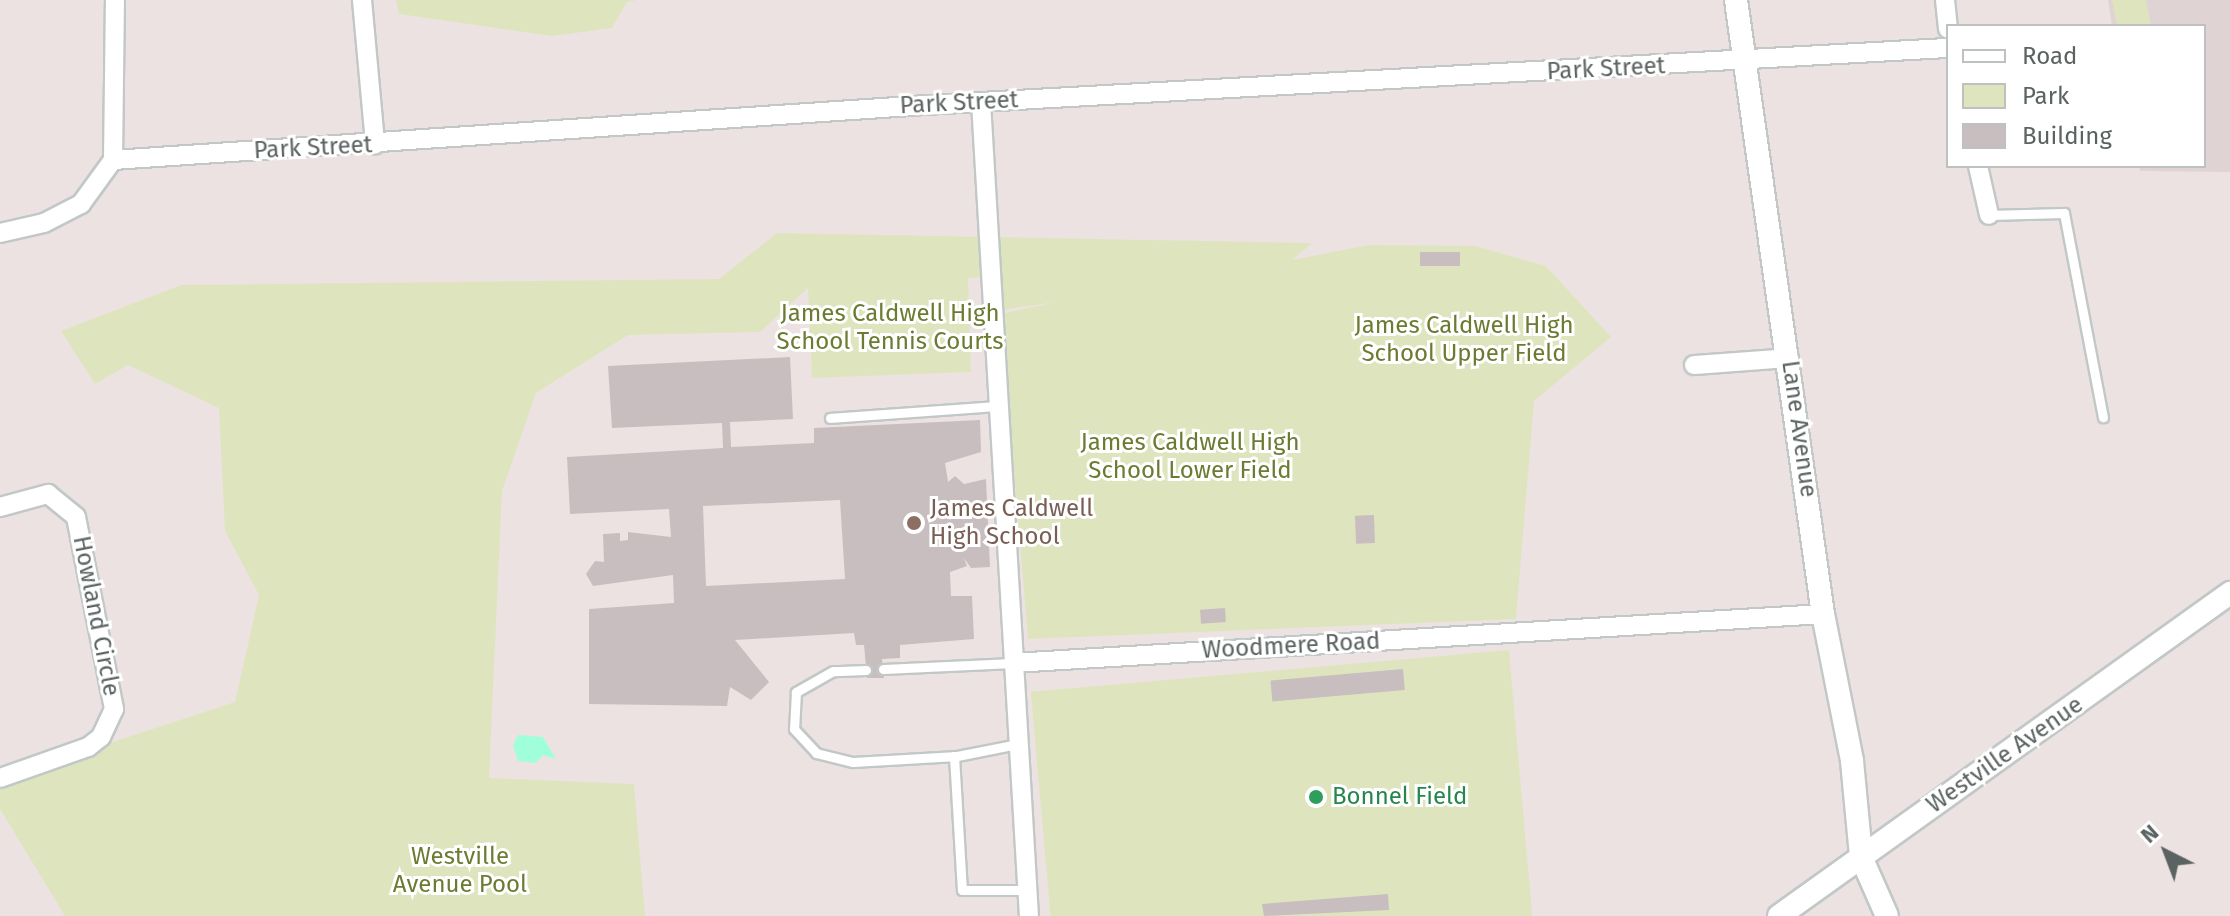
<!DOCTYPE html>
<html>
<head>
<meta charset="utf-8">
<style>
	body { margin:0 }
	#map { position:relative; width:2230px; height:916px; overflow:hidden; background:#ede2e2; font-family:"Fira Sans",sans-serif }
	div>[style] { position:absolute }
	[style*='--x'] { left:calc(var(--x)*1px); top:calc(var(--y)*1px); width:calc(var(--w)*1px); rotate:calc(var(--a)*1deg) }
	.education>* { inset:0; background:#dfd3d4 }
	.green>* { inset:0; background:#dee5be; transform-origin:0 0 }
	.water>* { inset:0; background:#a0ffda }
	.building>* { inset:0; background:#c8bec0; transform-origin:0 0 }
	.roads { filter:drop-shadow(2px 0 #c1c8c7) drop-shadow(-2px 0 #c1c8c7) drop-shadow(0 2px #c1c8c7) drop-shadow(0 -2px #c1c8c7) }
	.service>* { height:9px; margin:-4.5px; padding:0 4.5px; transform-origin:4.5px; border-radius:4.5px; background:#fff }
	.minor>* { height:18px; margin:-9px; padding:0 9px; transform-origin:9px; border-radius:9px; background:#fff }
	.tertiary>* { height:22px; margin:-11px; padding:0 11px; transform-origin:11px; border-radius:11px; background:#fff }
	.dots>* { width:22px; height:22px; translate:-50% -50%; box-sizing:border-box; border:4px solid #fff; border-radius:50% }
	span { translate:-50% -50%; white-space:nowrap; text-align:center; line-height:1.15; -webkit-text-stroke:6px #fff; paint-order:stroke }
	.street-label { font-size:24px; color:#5a6361 }
	.park-label { font-size:24px; color:#6b7b31 }
	.education-label { font-size:24px; color:#785e54 }
	.left { translate:0 -50%; text-align:left }
	.leisure-label { font-size:24px; color:#27864d }
	.legend { position:absolute; left:1946px; top:24px; width:260px; height:144px; box-sizing:border-box; background:#fff; border:2px solid #bdc1c0; margin:0; padding:10px 14px; list-style:none; font-size:24px; color:#5a6361 }
	.legend li { display:flex; align-items:center; gap:16px; height:40px }
	.legend b { width:40px; border:2px solid #bdc1c0 }
	.north { position:absolute; left:2126px; top:812px; width:80px; height:80px; -webkit-text-stroke:6px #fff; paint-order:stroke; rotate:318deg; font-size:22px; font-weight:700; line-height:32px; text-align:center; color:#5a6361 }
	.north::after { content:''; display:block; margin:auto; width:28px; height:36px; background:#5a6361; clip-path:polygon(50% 0,100% 100%,50% 72%,0 100%) }
</style>
</head>
<body>
<div id="map">
	<div class="education">
		<div style="clip-path:polygon(2108px 0,2230px 0,2230px 172px,2140px 171px,2139px 166px,2204px 166px,2204px 26px,2112px 26px)"></div>
	</div>
	<div class="green">
		<div style="clip-path:polygon(396px 0,637px 0,627px 2px,612px 28px,552px 36px,399px 14px)"></div>
		<div style="clip-path:polygon(2112px 0,2146px 0,2151px 26px,2117px 26px)"></div>
		<div style="clip-path:polygon(777px 233px,1312px 243px,1292px 260px,1369px 245px,1475px 246px,1546px 266px,1611px 337px,1534px 401px,1516px 619px,1028px 639px,1001px 314px,1057px 302px,999px 310px,997px 276px,968px 278px,971px 372px,812px 378px,808px 288px,760px 332px,628px 335px,536px 393px,502px 491px,489px 778px,634px 784px,645px 916px,65px 916px,0 809px,0 779px,235px 702px,259px 595px,225px 531px,219px 408px,128px 365px,95px 384px,61px 331px,181px 285px,719px 279px)"></div>
		<div style="left:1509px;top:650px;width:267px;height:480px;rotate:85deg"></div>
	</div>
	<div class="water">
		<div style="clip-path:polygon(518px 735px,543px 737px,556px 759px,543px 755px,536px 763px,518px 761px,513px 745px)"></div>
	</div>
	<div class="building">
		<div style="left:1460px;top:252px;width:14px;height:40px;rotate:90deg"></div>
		<div style="clip-path:polygon(evenodd,790px 357px,793px 419px,730px 422px,731px 447px,814px 443px,814px 428px,980px 420px,981px 452px,945px 463px,948px 482px,955px 476px,964px 484px,986px 479px,990px 567px,971px 568px,964px 558px,967px 566px,950px 572px,951px 596px,972px 596px,974px 639px,900px 645px,900px 658px,882px 659px,884px 678px,867px 678px,864px 645px,856px 645px,854px 633px,735px 640px,769px 682px,751px 700px,730px 687px,727px 706px,589px 704px,589px 609px,674px 603px,673px 575px,593px 586px,586px 574px,595px 561px,604px 562px,603px 534px,620px 533px,620px 541px,628px 540px,628px 532px,671px 537px,669px 509px,570px 514px,567px 457px,723px 448px,722px 423px,612px 428px,608px 366px,790px 357px,840px 500px,845px 579px,706px 586px,703px 506px,840px 500px)"></div>
		<div style="left:1374px;top:515px;width:28px;height:19px;rotate:88deg"></div>
		<div style="left:1225px;top:608px;width:14px;height:25px;rotate:86deg"></div>
		<div style="left:1403px;top:669px;width:21px;height:133px;rotate:85deg"></div>
		<div style="clip-path:polygon(1388px 894px,1389px 910px,1264px 916px,1262px 904px)"></div>
	</div>
	<div class="roads">
		<div class="service">
			<div style="--x:1989;--y:215;--w:75;--a:-1.5"></div>
			<div style="--x:2064;--y:213;--w:208;--a:79.2"></div>
			<div style="--x:830;--y:418;--w:166;--a:-4.1"></div>
			<div style="--x:883;--y:669;--w:130;--a:-2.6"></div>
			<div style="--x:866;--y:670;--w:33;--a:178"></div>
			<div style="--x:833;--y:671;--w:43;--a:150.4"></div>
			<div style="--x:796;--y:692;--w:37;--a:93"></div>
			<div style="--x:794;--y:729;--w:33;--a:47"></div>
			<div style="--x:816;--y:753;--w:38;--a:14"></div>
			<div style="--x:853;--y:762;--w:104;--a:-3.3"></div>
			<div style="--x:957;--y:756;--w:61;--a:-11.3"></div>
			<div style="--x:954;--y:756;--w:134;--a:86.6"></div>
			<div style="--x:962;--y:890;--w:66;--a:0"></div>
		</div>
		<div class="minor">
			<div style="--x:362;--y:0;--w:145;--a:84.8"></div>
			<div style="--x:1945;--y:0;--w:29;--a:84"></div>
			<div style="--x:981;--y:102;--w:815;--a:86.63"></div>
			<div style="--x:113;--y:160;--w:160;--a:-89.3"></div>
			<div style="--x:1978;--y:166;--w:50;--a:77.3"></div>
			<div style="--x:0;--y:233;--w:45;--a:-12.8"></div>
			<div style="--x:44;--y:223;--w:42;--a:-27.2"></div>
			<div style="--x:81;--y:204;--w:54;--a:-54"></div>
			<div style="--x:113;--y:160;--w:816;--a:-3.87"></div>
			<div style="--x:927;--y:105;--w:1023;--a:-3.2"></div>
			<div style="--x:1694;--y:365;--w:95;--a:-4.2"></div>
			<div style="--x:0;--y:507;--w:50;--a:-15.2"></div>
			<div style="--x:48;--y:494;--w:36;--a:39"></div>
			<div style="--x:76;--y:517;--w:196;--a:78.8"></div>
			<div style="--x:114;--y:709;--w:31;--a:115"></div>
			<div style="--x:101;--y:737;--w:16;--a:142"></div>
			<div style="--x:88;--y:747;--w:93;--a:160.6"></div>
			<div style="--x:1013;--y:663;--w:811;--a:-3.46"></div>
		</div>
		<div class="tertiary">
			<div style="--x:1736;--y:0;--w:620;--a:81.94"></div>
			<div style="--x:1823;--y:614;--w:150;--a:78.8"></div>
			<div style="--x:1852;--y:761;--w:96;--a:84.6"></div>
			<div style="--x:1861;--y:857;--w:64;--a:66.2"></div>
			<div style="--x:1779;--y:916;--w:555;--a:-35.61"></div>
		</div>
	</div>
	<div class="dots">
		<div style="left:914px;top:523px;background:#8d6e63"></div>
		<div style="left:1316px;top:797px;background:#2e9e5b"></div>
	</div>
	<div class="street-label">
		<span style="left:1606px;top:69px;rotate:-3deg">Park Street</span>
		<span style="left:959px;top:103px;rotate:-3deg">Park Street</span>
		<span style="left:313px;top:148px;rotate:-3deg">Park Street</span>
		<span style="left:1799px;top:429px;rotate:82deg">Lane Avenue</span>
		<span style="left:96px;top:616px;rotate:79deg">Howland Circle</span>
		<span style="left:1291px;top:646px;rotate:-3deg">Woodmere Road</span>
		<span style="left:2005px;top:755px;rotate:-35deg">Westville Avenue</span>
	</div>
	<div class="park-label">
		<span style="left:890px;top:328px">James Caldwell High<br>School Tennis Courts</span>
		<span style="left:1464px;top:340px">James Caldwell High<br>School Upper Field</span>
		<span style="left:1190px;top:457px">James Caldwell High<br>School Lower Field</span>
		<span style="left:460px;top:871px">Westville<br>Avenue Pool</span>
	</div>
	<div class="education-label">
		<span class="left" style="left:930px;top:523px">James Caldwell<br>High School</span>
	</div>
	<div class="leisure-label">
		<span class="left" style="left:1332px;top:797px">Bonnel Field</span>
	</div>
	<ul class="legend">
	<li><b style="height:10px;background:#fff"></b>Road</li>
	<li><b style="height:22px;background:#dee5be"></b>Park</li>
	<li><b style="height:22px;background:#c8bec0"></b>Building</li>
	</ul>
	<div class="north">N</div>
</div>
</body>
</html>
